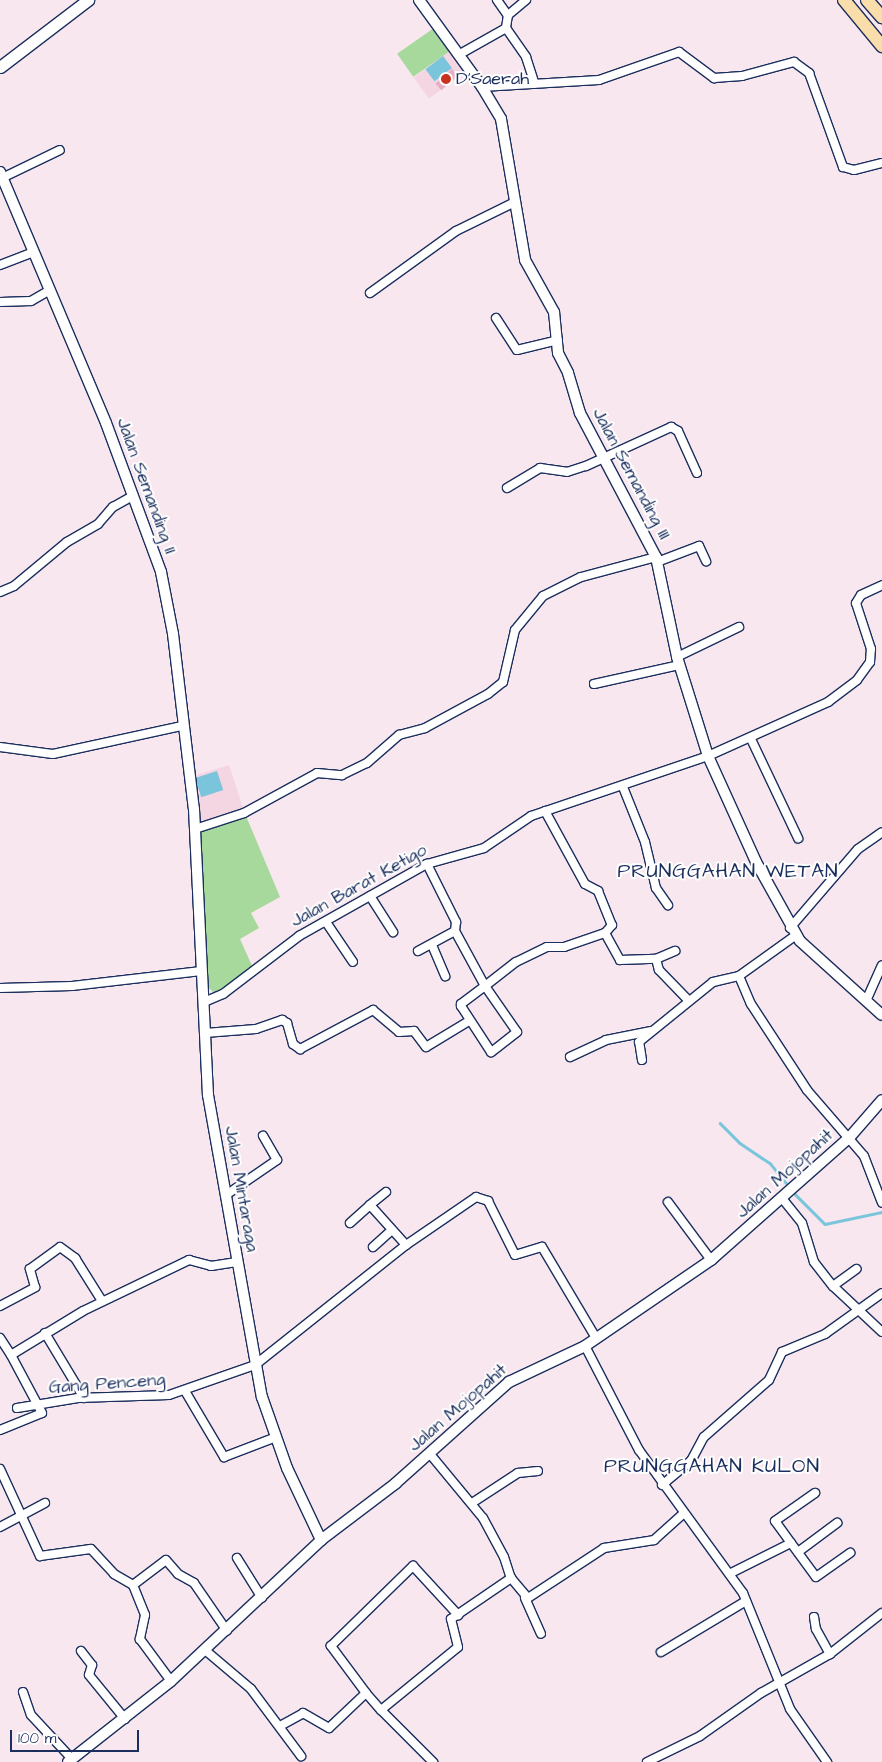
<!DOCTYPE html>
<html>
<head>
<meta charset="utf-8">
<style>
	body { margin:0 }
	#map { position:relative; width:882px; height:1762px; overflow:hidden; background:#f8e7ee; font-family:"Architects Daughter",sans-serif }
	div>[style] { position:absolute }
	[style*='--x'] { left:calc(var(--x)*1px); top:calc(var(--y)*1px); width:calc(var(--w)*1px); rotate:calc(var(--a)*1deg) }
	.built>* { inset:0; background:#f3d6e2; transform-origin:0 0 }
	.green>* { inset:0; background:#a6d99b; transform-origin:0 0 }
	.water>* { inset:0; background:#7bc5dc; transform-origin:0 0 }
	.stream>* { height:2.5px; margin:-1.25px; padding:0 1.25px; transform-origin:1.25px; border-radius:1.25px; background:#7bc5dc }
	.building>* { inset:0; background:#e6afc5; transform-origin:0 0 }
	.roads { filter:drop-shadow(1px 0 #1b2f5e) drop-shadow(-1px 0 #1b2f5e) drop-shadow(0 1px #1b2f5e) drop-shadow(0 -1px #1b2f5e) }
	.minor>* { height:8px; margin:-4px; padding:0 4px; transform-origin:4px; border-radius:4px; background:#fff }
	.tertiary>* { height:10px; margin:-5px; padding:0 5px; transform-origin:5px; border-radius:5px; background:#fff }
	.secondary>* { height:11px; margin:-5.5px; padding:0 5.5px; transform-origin:5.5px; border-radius:5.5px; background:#fff }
	.trunk>* { height:12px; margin:-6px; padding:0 6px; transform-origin:6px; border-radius:6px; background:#f9deab }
	.dots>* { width:14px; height:14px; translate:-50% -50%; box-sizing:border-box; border:2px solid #fff; border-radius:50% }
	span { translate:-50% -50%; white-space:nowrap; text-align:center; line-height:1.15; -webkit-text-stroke:4px #fff; paint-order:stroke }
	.poi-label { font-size:18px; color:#1b2f5e }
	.left { translate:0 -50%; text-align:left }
	.street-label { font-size:18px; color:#1b2f5e }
	.quarter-label { font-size:20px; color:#1b2f5e; letter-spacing:1px }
	.scale { position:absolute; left:10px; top:1730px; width:129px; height:22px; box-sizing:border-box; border:2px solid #1b2f5e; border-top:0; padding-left:6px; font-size:15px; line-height:18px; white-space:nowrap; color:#1b2f5e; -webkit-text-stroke:4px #fff; paint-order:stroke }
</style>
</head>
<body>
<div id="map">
	<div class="built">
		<div style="left:450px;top:51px;width:26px;height:45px;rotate:54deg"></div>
		<div style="clip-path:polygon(229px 765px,244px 811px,199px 826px,193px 776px)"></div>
	</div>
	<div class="green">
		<div style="left:434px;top:28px;width:28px;height:45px;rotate:55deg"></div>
		<div style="clip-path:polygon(246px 816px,280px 897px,251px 913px,259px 928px,240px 939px,253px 968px,214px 993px,209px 988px,198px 831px)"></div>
	</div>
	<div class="water">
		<div style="left:443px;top:56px;width:15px;height:22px;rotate:53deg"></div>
		<div style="left:217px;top:771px;width:20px;height:23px;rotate:72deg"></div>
	</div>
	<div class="stream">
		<div style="--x:720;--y:1123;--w:28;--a:45"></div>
		<div style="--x:740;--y:1143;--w:36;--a:34"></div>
		<div style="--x:770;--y:1163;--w:32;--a:51"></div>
		<div style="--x:793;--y:1192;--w:45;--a:45"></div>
		<div style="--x:825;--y:1224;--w:58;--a:-11.9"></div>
	</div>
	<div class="building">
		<div style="left:452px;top:69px;width:9px;height:22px;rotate:49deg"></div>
	</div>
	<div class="roads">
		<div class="minor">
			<div style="--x:497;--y:0;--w:19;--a:55"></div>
			<div style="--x:526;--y:0;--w:23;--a:140"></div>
			<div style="--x:508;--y:15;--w:13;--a:99"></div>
			<div style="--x:506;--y:28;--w:35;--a:55"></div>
			<div style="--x:526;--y:57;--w:28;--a:72"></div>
			<div style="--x:460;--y:54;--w:53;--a:-29.5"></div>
			<div style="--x:482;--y:87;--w:117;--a:-3.4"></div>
			<div style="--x:599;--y:80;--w:85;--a:-19.3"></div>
			<div style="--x:679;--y:52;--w:44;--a:36.6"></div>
			<div style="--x:714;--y:78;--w:28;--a:-4"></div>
			<div style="--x:742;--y:76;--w:54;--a:-15.1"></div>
			<div style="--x:794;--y:62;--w:19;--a:36"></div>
			<div style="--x:809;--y:73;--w:100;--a:70.1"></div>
			<div style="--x:843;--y:167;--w:11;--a:15"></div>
			<div style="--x:854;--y:170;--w:29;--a:-14"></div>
			<div style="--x:2;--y:178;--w:64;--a:-25.8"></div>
			<div style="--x:0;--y:265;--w:34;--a:-21"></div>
			<div style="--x:370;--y:293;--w:106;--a:-35.8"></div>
			<div style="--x:456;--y:231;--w:66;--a:-26.2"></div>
			<div style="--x:0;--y:302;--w:31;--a:-2"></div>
			<div style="--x:31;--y:301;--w:20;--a:-30"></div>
			<div style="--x:496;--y:318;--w:38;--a:57"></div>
			<div style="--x:517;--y:350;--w:42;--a:-13.7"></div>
			<div style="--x:507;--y:488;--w:39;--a:-31"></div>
			<div style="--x:540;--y:468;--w:27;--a:8"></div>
			<div style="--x:567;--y:472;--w:20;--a:-18"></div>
			<div style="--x:586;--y:466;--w:94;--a:-24.6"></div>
			<div style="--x:671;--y:427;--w:8;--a:30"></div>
			<div style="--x:678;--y:431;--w:46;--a:65.7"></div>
			<div style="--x:657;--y:562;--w:45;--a:-20.9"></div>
			<div style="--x:699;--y:546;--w:17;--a:65"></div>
			<div style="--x:0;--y:592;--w:15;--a:-23"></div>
			<div style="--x:14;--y:586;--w:69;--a:-39.7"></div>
			<div style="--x:67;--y:542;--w:36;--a:-30"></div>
			<div style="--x:98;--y:524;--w:23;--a:-49"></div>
			<div style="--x:113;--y:507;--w:23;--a:-29"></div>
			<div style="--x:677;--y:657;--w:69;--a:-25.8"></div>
			<div style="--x:594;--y:684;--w:88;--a:-12.5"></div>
			<div style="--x:751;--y:739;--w:110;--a:64.6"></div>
			<div style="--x:0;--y:747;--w:53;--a:7.5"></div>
			<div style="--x:53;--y:754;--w:131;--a:-12.3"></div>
			<div style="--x:623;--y:787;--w:59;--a:68.2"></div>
			<div style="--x:645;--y:842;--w:47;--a:76.6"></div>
			<div style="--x:656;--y:888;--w:21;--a:55"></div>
			<div style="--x:545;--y:811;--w:83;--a:61.3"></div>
			<div style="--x:585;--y:884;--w:15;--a:28"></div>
			<div style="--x:598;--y:891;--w:37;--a:68"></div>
			<div style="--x:612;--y:925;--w:11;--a:131"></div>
			<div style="--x:195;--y:829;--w:52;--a:-18.1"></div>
			<div style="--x:244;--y:813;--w:83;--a:-28.7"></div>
			<div style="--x:317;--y:773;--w:25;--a:5"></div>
			<div style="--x:342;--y:775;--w:28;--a:-26"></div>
			<div style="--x:367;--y:763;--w:43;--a:-41.2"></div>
			<div style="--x:399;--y:735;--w:27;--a:-15"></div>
			<div style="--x:425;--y:728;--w:72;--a:-28.4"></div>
			<div style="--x:488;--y:694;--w:19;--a:-39"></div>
			<div style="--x:503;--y:682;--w:53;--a:-77"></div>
			<div style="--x:515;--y:630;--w:44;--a:-50.5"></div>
			<div style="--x:543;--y:596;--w:42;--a:-26.6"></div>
			<div style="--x:581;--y:577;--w:78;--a:-14.9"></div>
			<div style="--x:370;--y:896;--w:43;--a:57.4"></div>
			<div style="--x:326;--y:922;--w:48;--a:56"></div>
			<div style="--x:790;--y:928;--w:104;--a:-49.3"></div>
			<div style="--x:858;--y:849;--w:29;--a:-35"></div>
			<div style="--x:455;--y:931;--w:63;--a:61.4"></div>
			<div style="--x:485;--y:986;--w:56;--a:55.2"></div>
			<div style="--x:517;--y:1032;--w:33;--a:142"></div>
			<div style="--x:491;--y:1052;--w:55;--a:-123.1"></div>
			<div style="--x:461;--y:1006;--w:2;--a:-90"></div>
			<div style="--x:461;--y:1004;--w:30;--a:-37"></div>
			<div style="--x:485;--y:986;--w:39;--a:-38"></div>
			<div style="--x:516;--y:962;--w:34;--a:-26"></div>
			<div style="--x:547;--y:947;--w:17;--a:0"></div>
			<div style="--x:564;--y:947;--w:43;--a:-18.9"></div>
			<div style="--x:605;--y:933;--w:31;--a:61"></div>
			<div style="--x:620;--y:960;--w:36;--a:-2"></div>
			<div style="--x:656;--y:959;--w:21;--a:-23"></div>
			<div style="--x:432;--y:945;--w:34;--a:67"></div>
			<div style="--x:418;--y:951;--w:42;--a:-28.4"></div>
			<div style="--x:455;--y:931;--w:9;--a:-84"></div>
			<div style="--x:456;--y:922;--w:65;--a:-116.6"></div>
			<div style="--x:656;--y:959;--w:11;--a:75"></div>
			<div style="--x:659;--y:970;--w:43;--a:45.9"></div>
			<div style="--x:739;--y:976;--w:70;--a:-35.7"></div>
			<div style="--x:0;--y:988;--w:72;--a:-1.6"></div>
			<div style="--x:72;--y:986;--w:130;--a:-6.6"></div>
			<div style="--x:866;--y:1001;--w:39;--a:-66"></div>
			<div style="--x:204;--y:1002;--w:21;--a:-23"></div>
			<div style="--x:223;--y:994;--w:96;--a:-37.3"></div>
			<div style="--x:299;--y:936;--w:147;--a:-29.4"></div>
			<div style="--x:427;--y:864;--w:59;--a:-15.7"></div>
			<div style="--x:484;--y:848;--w:57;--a:-34.2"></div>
			<div style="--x:531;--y:816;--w:187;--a:-18.7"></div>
			<div style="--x:708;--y:756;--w:132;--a:-24.2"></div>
			<div style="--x:828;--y:702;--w:36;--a:-37"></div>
			<div style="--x:857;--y:680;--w:22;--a:-54"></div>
			<div style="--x:870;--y:662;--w:13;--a:-86"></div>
			<div style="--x:871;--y:649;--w:48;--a:-108.1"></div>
			<div style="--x:856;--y:603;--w:9;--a:-58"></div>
			<div style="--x:861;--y:595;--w:23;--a:-25"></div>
			<div style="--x:205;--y:1033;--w:51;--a:-4.5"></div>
			<div style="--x:256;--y:1029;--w:28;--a:-19"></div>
			<div style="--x:282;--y:1020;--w:6;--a:31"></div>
			<div style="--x:287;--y:1023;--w:22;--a:74"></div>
			<div style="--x:293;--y:1044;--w:9;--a:36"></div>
			<div style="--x:300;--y:1049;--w:83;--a:-28.1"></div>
			<div style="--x:373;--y:1010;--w:34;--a:40"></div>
			<div style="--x:399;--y:1032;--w:15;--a:-4"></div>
			<div style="--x:414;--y:1031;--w:20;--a:53"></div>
			<div style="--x:426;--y:1047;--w:50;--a:-31.2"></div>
			<div style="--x:570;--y:1057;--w:40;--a:-25"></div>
			<div style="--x:606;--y:1040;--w:46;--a:-11.3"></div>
			<div style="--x:642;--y:1060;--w:18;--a:-99"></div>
			<div style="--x:639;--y:1042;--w:95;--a:-39"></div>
			<div style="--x:713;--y:982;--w:27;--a:-13"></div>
			<div style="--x:739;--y:976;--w:30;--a:67"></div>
			<div style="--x:751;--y:1004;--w:103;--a:56.9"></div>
			<div style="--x:807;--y:1090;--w:87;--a:49.2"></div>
			<div style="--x:864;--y:1156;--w:50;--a:69"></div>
			<div style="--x:386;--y:1192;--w:21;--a:141"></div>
			<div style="--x:370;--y:1205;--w:54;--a:48"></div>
			<div style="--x:226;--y:1195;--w:62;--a:-34.5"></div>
			<div style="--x:277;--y:1160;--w:28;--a:-120"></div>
			<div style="--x:781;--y:1197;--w:33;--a:51"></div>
			<div style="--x:802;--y:1223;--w:41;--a:72.9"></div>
			<div style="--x:814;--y:1262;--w:31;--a:52"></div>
			<div style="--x:833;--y:1286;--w:67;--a:43.2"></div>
			<div style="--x:668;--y:1202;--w:72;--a:53.4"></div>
			<div style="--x:350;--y:1223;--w:27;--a:-42"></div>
			<div style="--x:373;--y:1247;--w:25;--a:-42"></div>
			<div style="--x:833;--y:1286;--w:29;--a:-36"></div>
			<div style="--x:0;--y:1306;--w:40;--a:-28"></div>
			<div style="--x:35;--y:1287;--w:19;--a:-106"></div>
			<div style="--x:30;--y:1269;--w:37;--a:-36"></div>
			<div style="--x:60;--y:1247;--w:19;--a:36"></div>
			<div style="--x:75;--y:1258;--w:51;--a:57.9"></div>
			<div style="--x:45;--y:1333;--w:76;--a:59"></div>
			<div style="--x:0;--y:1338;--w:20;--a:57"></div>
			<div style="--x:585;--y:1346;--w:117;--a:62.6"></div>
			<div style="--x:639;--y:1450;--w:177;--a:54"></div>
			<div style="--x:743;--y:1593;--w:125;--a:67.9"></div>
			<div style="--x:790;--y:1709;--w:65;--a:55.1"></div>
			<div style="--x:185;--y:1391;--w:77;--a:59.4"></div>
			<div style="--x:224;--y:1457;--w:56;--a:-21"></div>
			<div style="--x:17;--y:1408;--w:62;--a:-9.3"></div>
			<div style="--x:78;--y:1398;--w:91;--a:-1.9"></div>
			<div style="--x:169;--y:1395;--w:91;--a:-19.2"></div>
			<div style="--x:255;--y:1365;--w:193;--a:-38.5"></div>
			<div style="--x:406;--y:1245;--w:85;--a:-34.4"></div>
			<div style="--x:476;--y:1197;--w:13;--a:18"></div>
			<div style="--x:488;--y:1201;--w:60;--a:63.4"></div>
			<div style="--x:515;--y:1255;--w:28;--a:-17"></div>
			<div style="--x:542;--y:1247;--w:106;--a:59.3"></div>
			<div style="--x:0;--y:1430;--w:45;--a:-22"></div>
			<div style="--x:42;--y:1413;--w:66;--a:-118.1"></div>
			<div style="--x:11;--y:1355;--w:84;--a:-31.4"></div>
			<div style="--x:83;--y:1311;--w:118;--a:-25.7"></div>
			<div style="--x:189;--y:1260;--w:23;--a:15"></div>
			<div style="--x:211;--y:1266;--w:26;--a:-9"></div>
			<div style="--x:430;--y:1454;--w:83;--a:50.4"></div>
			<div style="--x:483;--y:1518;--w:44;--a:61.7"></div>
			<div style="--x:504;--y:1557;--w:22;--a:72"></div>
			<div style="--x:0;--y:1469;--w:96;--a:65.3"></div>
			<div style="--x:40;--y:1556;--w:51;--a:-7.8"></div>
			<div style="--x:91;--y:1549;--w:34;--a:47"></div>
			<div style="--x:114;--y:1574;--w:22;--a:30"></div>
			<div style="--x:133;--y:1585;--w:32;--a:68"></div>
			<div style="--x:145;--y:1615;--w:25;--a:102"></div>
			<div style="--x:140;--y:1639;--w:52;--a:53.6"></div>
			<div style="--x:662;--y:1485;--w:38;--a:-40"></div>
			<div style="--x:691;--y:1461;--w:27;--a:-62"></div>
			<div style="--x:704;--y:1437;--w:86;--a:-41.2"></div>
			<div style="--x:769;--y:1380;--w:31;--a:-65"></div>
			<div style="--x:782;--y:1352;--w:47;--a:-22.7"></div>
			<div style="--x:825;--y:1334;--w:70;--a:-35.7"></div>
			<div style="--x:472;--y:1503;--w:55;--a:-33.1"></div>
			<div style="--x:518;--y:1473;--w:20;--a:-6"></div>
			<div style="--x:0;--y:1527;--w:51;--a:-28.1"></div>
			<div style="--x:791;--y:1543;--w:27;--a:-126"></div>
			<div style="--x:775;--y:1521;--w:49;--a:-35"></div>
			<div style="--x:798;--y:1552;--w:49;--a:-36.6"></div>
			<div style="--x:237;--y:1558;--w:47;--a:58"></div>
			<div style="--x:731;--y:1573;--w:67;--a:-26.6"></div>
			<div style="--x:791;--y:1543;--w:42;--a:53.7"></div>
			<div style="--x:816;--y:1577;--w:42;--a:-35.2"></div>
			<div style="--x:133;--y:1585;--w:41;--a:-37.1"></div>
			<div style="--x:166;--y:1560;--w:18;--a:49"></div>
			<div style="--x:178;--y:1574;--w:18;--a:29"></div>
			<div style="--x:194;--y:1583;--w:58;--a:55.5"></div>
			<div style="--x:525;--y:1598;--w:39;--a:66"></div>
			<div style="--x:814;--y:1617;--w:12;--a:81"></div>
			<div style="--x:816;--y:1629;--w:29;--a:61"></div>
			<div style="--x:205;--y:1650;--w:60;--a:40.3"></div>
			<div style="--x:251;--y:1689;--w:84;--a:53.3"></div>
			<div style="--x:81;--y:1651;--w:18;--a:52"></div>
			<div style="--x:92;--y:1665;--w:10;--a:107"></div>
			<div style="--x:89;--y:1675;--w:57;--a:50.7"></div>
			<div style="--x:661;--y:1652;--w:99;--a:-31"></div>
			<div style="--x:23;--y:1692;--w:24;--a:71"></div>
			<div style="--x:31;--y:1715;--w:60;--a:47"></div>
			<div style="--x:366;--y:1693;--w:23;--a:49"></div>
			<div style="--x:381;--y:1710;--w:99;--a:-39.3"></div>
			<div style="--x:458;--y:1647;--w:29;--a:-104"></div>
			<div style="--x:451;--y:1619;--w:73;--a:-34.3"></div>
			<div style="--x:511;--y:1578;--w:26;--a:50"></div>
			<div style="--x:528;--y:1598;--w:91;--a:-33.3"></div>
			<div style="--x:604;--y:1548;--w:51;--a:-9.1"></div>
			<div style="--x:654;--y:1540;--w:40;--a:-42"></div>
			<div style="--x:381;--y:1710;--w:74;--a:45"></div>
			<div style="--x:280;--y:1726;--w:26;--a:-29"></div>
			<div style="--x:303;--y:1713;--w:30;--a:30"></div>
			<div style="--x:329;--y:1728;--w:51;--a:-43.4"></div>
			<div style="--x:366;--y:1693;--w:59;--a:-126.7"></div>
			<div style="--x:331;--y:1646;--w:115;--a:-44.3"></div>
			<div style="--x:413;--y:1566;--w:67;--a:47.4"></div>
			<div style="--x:647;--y:1762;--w:59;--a:-26.1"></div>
			<div style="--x:700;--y:1736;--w:75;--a:-35.2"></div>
			<div style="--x:761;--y:1693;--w:79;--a:-29.5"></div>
			<div style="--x:830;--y:1654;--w:66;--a:-38.3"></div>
		</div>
		<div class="tertiary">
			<div style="--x:419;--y:0;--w:107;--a:54.1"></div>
			<div style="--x:482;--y:87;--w:37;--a:59"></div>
			<div style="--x:501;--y:119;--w:143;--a:80.3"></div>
			<div style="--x:525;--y:260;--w:60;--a:60.9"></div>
			<div style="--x:554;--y:312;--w:41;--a:84.4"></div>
			<div style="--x:558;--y:353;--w:22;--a:63"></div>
			<div style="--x:568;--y:373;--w:42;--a:73.3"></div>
			<div style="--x:580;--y:413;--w:163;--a:62.2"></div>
			<div style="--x:656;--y:557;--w:102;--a:78.1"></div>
			<div style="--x:677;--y:657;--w:104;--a:72.6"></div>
			<div style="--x:708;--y:756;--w:116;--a:65.6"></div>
			<div style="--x:756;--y:862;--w:90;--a:60.9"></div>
			<div style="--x:800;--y:941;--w:110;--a:42.1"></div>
			<div style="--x:0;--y:172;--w:272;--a:67.1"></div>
			<div style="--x:106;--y:423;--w:159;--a:69.7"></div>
			<div style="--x:161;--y:572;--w:63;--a:79"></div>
			<div style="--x:173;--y:634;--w:176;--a:83.2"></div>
			<div style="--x:194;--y:809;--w:286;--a:87.2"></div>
			<div style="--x:208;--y:1095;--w:307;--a:79.9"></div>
			<div style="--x:262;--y:1397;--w:75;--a:70.6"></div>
			<div style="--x:287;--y:1468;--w:80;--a:64.7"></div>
			<div style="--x:68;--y:1762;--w:131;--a:-38.2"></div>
			<div style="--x:171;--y:1681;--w:206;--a:-43.2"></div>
			<div style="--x:321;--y:1540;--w:94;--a:-37.2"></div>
			<div style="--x:396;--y:1483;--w:152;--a:-41.8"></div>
			<div style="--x:509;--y:1382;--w:84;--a:-25.3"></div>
			<div style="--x:585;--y:1346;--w:153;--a:-34.3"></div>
			<div style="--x:711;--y:1260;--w:184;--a:-41.5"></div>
			<div style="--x:849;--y:1138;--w:50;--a:-49"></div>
		</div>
		<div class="secondary">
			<div style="--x:0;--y:67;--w:111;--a:-37.3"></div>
		</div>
		<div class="trunk">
			<div style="--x:844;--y:0;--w:60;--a:50.4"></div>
			<div style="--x:867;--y:0;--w:23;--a:49"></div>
		</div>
	</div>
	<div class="dots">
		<div style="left:446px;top:79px;background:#c8321e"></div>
	</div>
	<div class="poi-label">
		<span class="left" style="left:456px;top:79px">D'Saerah</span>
	</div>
	<div class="street-label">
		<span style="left:631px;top:474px;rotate:62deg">Jalan Semanding III</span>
		<span style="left:146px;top:486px;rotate:70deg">Jalan Semanding II</span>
		<span style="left:359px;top:886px;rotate:-29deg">Jalan Barat Ketigo</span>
		<span style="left:785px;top:1174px;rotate:-42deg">Jalan Mojopahit</span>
		<span style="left:241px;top:1189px;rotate:80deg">Jalan Mintaraga</span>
		<span style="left:107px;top:1384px;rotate:-4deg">Gang Penceng</span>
		<span style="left:458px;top:1408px;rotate:-41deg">Jalan Mojopahit</span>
	</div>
	<div class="quarter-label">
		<span style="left:728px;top:871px">PRUNGGAHAN WETAN</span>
		<span style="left:712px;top:1466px">PRUNGGAHAN KULON</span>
	</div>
	<div class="scale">100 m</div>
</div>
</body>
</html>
